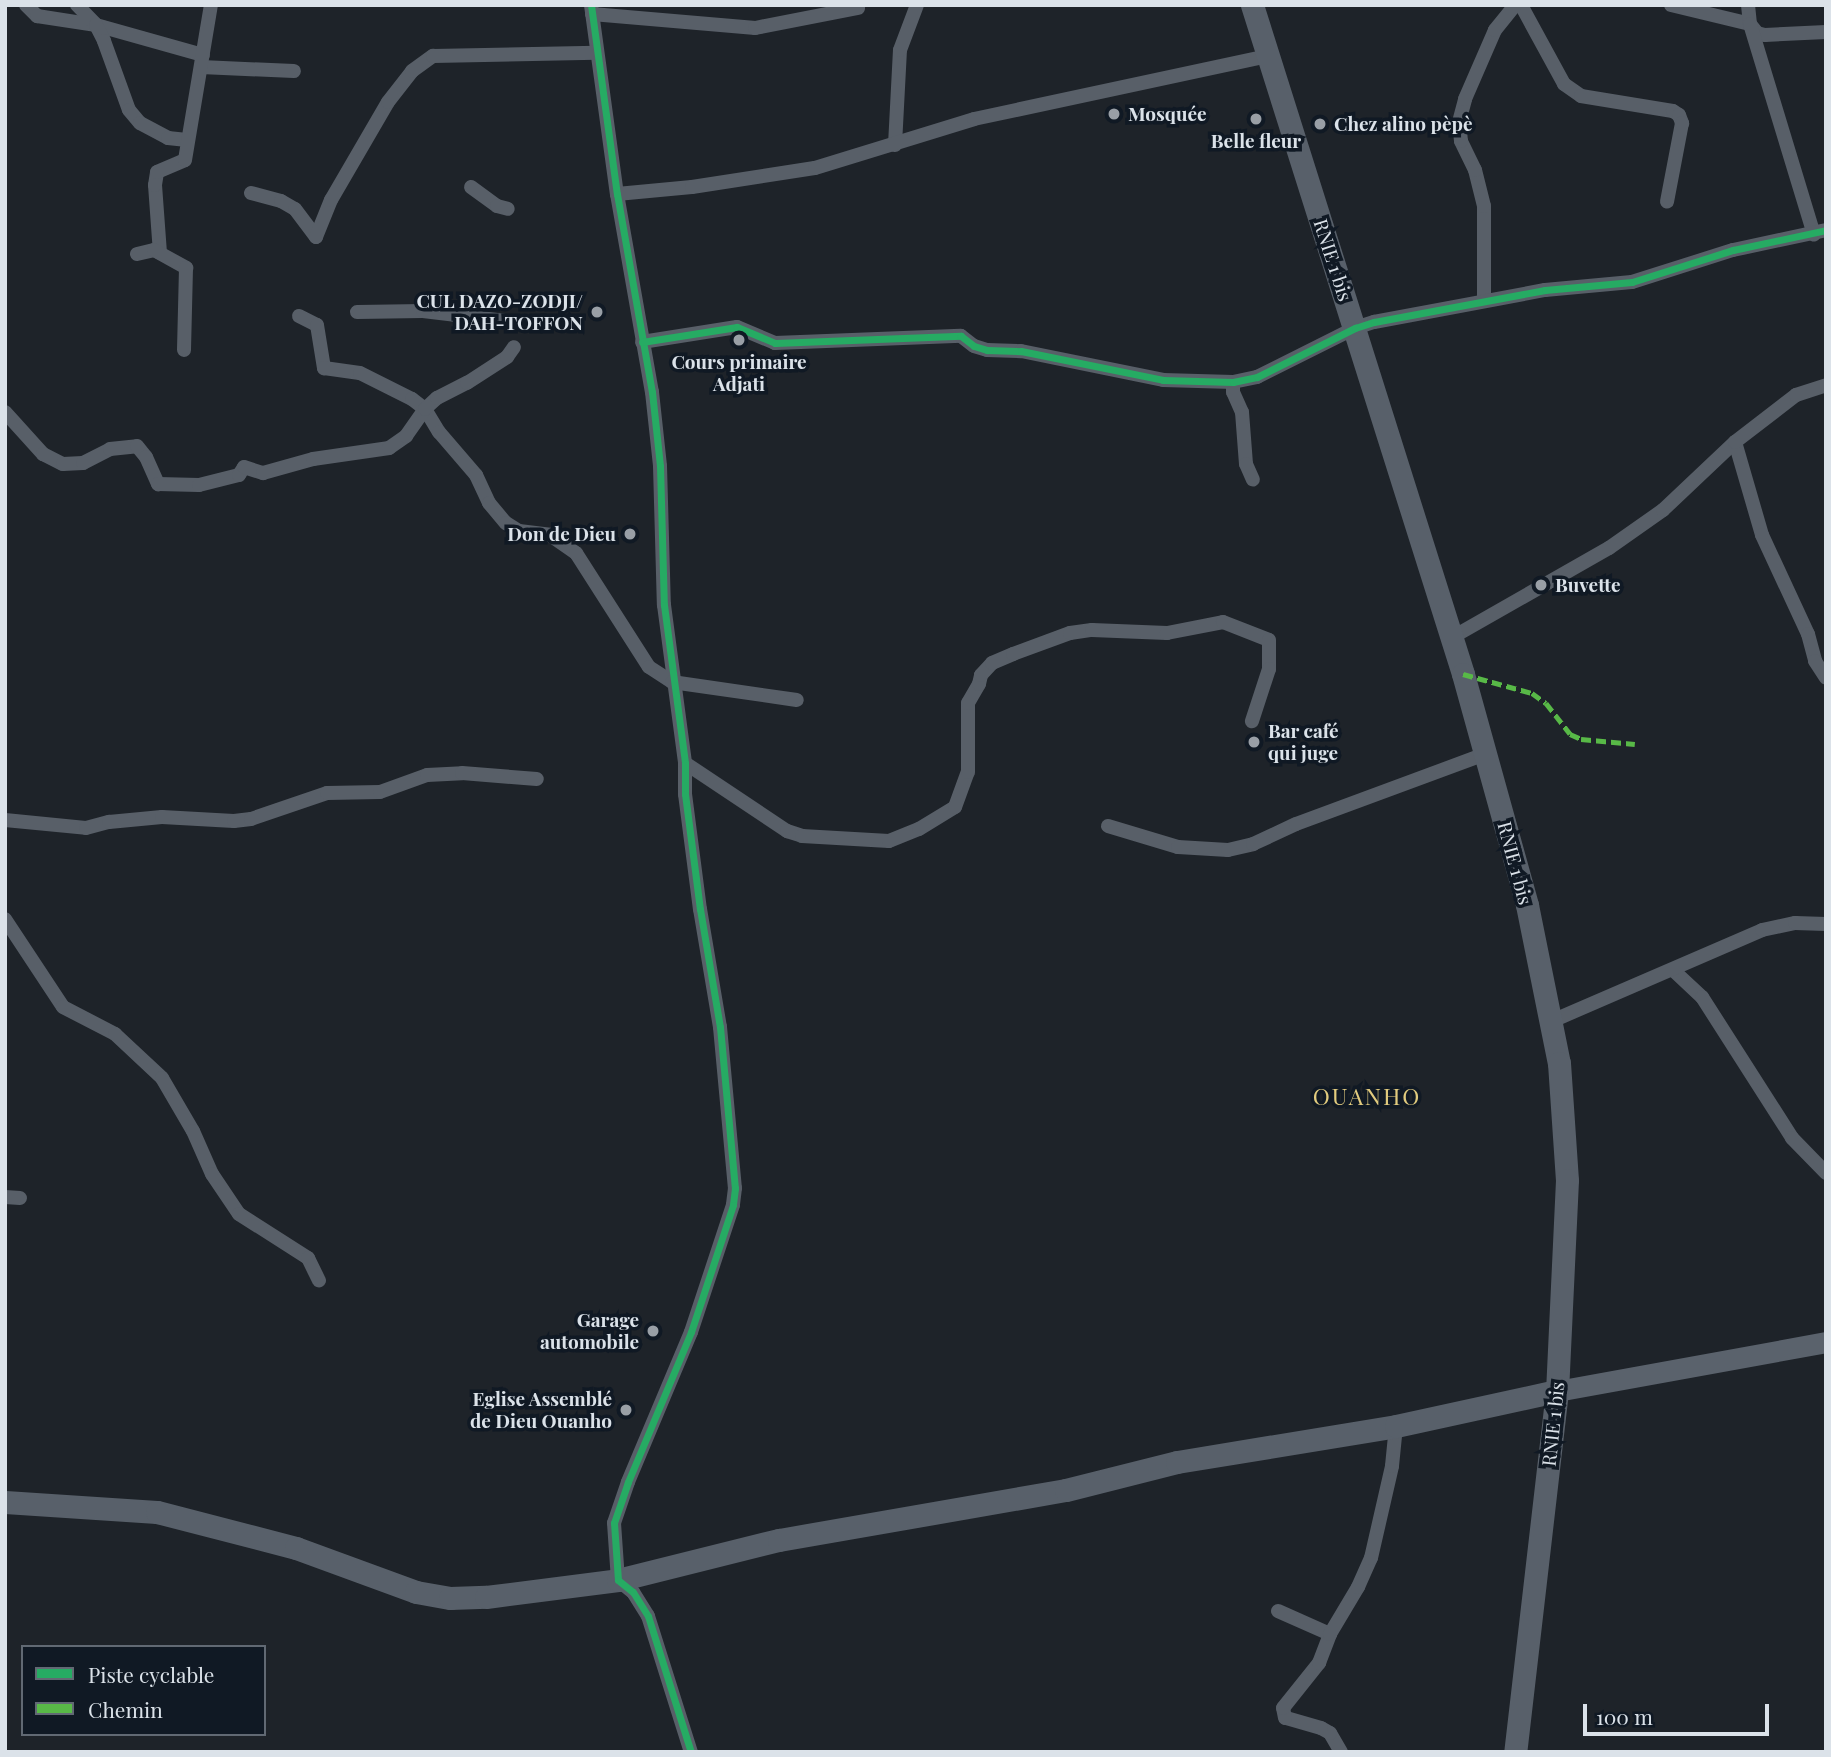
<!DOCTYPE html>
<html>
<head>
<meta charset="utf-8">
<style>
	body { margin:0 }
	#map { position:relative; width:1831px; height:1757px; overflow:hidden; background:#1e2329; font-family:"Playfair Display",serif }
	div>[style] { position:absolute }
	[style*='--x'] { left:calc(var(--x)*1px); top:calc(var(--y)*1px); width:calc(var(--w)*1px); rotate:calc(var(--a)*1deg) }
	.minor>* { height:14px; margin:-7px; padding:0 7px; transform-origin:7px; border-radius:7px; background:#585f68 }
	.secondary>* { height:21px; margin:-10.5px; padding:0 10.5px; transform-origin:10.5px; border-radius:10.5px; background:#5a626c }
	.primary>* { height:23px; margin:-11.5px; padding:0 11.5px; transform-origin:11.5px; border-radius:11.5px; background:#58606a }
	.quiet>* { height:5px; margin-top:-2.5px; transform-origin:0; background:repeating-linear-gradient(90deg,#58b947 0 10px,transparent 0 15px) }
	.cycleway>* { height:7px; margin:-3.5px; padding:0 3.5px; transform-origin:3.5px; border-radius:3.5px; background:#26ab63 }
	.dots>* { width:19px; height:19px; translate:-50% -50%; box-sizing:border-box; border:4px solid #101924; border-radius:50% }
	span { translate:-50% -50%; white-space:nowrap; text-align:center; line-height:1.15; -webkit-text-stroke:7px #101924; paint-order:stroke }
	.poi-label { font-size:19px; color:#dbe2e9; font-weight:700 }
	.left { translate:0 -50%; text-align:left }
	.right { translate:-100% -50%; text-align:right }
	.street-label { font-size:19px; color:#dbe2e9 }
	.quarter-label { font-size:23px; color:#e1cb7e; letter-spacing:2px }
	.frame { position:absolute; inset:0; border:7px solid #dbe2e9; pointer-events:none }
	.legend { position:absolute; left:21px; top:1645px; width:245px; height:91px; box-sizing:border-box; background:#101924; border:2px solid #616973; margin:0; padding:9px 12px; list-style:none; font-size:21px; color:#dbe2e9 }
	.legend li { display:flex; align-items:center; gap:14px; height:35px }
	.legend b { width:35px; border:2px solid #616973 }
	.scale { position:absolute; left:1583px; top:1704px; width:186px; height:32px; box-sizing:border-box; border:4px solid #dbe2e9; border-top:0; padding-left:9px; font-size:21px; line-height:24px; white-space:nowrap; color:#dbe2e9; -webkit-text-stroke:5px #101924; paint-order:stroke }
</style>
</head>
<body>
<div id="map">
	<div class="minor">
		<div style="--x:26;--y:5;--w:16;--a:45"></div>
		<div style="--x:37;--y:16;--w:60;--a:8.7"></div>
		<div style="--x:96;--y:25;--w:111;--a:15.7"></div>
		<div style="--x:77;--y:5;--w:28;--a:46"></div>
		<div style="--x:96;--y:25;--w:18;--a:63"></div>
		<div style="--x:104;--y:41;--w:73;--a:70.1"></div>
		<div style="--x:129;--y:110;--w:17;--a:50"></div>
		<div style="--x:140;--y:123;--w:32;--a:28"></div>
		<div style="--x:168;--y:138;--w:19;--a:6"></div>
		<div style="--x:591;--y:5;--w:191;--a:82.2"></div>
		<div style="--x:617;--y:194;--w:201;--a:80"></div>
		<div style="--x:652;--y:392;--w:74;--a:83.8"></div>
		<div style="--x:660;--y:466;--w:139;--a:88.4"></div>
		<div style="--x:664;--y:605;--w:159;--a:82.4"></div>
		<div style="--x:685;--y:763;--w:31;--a:90"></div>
		<div style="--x:685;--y:794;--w:116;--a:82.6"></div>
		<div style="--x:700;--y:909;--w:120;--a:80.4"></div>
		<div style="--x:720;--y:1027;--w:162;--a:84.7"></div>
		<div style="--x:735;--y:1188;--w:17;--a:97"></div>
		<div style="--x:733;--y:1205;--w:134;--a:108.3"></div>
		<div style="--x:691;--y:1332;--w:163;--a:112.8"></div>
		<div style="--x:628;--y:1482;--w:43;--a:108.9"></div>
		<div style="--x:614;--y:1523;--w:57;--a:86"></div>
		<div style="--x:618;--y:1580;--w:19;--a:39"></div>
		<div style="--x:633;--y:1592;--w:28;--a:58"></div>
		<div style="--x:648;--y:1616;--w:143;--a:72.5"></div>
		<div style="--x:1521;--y:5;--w:90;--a:61.4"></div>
		<div style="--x:1564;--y:84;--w:21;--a:35"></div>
		<div style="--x:1581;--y:96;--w:93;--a:9.3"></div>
		<div style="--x:1673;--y:111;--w:7;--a:34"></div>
		<div style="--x:1679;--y:115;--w:9;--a:69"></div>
		<div style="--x:1682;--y:123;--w:80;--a:100.8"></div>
		<div style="--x:1671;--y:5;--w:81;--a:13.5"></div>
		<div style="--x:1750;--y:24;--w:11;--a:52"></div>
		<div style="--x:1757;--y:33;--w:8;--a:14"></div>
		<div style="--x:1765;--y:35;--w:61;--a:-2.8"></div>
		<div style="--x:1748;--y:5;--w:19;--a:84"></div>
		<div style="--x:1750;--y:24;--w:220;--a:73.1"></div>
		<div style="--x:592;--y:14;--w:164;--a:4.9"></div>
		<div style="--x:755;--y:28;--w:105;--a:-11"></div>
		<div style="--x:201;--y:67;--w:93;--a:2.5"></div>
		<div style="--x:895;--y:145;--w:95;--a:-87"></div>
		<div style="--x:900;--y:50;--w:48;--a:-69.3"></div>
		<div style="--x:471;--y:187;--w:32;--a:36"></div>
		<div style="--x:497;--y:206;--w:11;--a:15"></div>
		<div style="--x:251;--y:193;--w:31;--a:15"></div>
		<div style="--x:281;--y:201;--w:16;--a:30"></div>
		<div style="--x:295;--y:209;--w:35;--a:53"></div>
		<div style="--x:617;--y:194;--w:75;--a:-5.3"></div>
		<div style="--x:692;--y:187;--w:124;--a:-8.8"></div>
		<div style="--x:815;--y:168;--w:166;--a:-17.1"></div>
		<div style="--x:974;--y:119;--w:301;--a:-12.1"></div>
		<div style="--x:316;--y:237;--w:40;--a:-68"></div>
		<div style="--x:331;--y:200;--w:113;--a:-59.8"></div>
		<div style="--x:388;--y:102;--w:39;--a:-52"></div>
		<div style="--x:412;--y:71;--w:26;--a:-36"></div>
		<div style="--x:433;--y:56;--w:163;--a:-1.1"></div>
		<div style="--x:160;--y:253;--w:68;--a:-94.2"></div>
		<div style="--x:155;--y:185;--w:13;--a:-81"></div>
		<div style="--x:157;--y:172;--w:30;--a:-23"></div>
		<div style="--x:185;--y:160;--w:157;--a:-80.5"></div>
		<div style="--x:137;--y:254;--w:17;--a:-13"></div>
		<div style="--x:154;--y:250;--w:37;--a:29"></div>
		<div style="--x:186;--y:268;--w:82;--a:91.4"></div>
		<div style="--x:1484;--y:301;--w:95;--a:-90"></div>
		<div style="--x:1484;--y:206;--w:37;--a:-104"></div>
		<div style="--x:1475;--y:170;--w:32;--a:-116"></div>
		<div style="--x:1461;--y:141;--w:19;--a:-96"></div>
		<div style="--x:1459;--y:122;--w:24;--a:-75"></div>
		<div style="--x:1465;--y:99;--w:75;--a:-66.5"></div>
		<div style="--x:1495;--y:30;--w:32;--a:-51"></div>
		<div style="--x:357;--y:312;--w:66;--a:-0.9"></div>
		<div style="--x:423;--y:311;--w:92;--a:6.9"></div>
		<div style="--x:299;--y:316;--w:20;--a:27"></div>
		<div style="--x:317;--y:325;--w:44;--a:80.8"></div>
		<div style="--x:324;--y:368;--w:36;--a:8"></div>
		<div style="--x:360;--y:373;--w:58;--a:26.6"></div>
		<div style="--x:412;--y:399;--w:16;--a:38"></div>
		<div style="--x:425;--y:409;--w:27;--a:59"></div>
		<div style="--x:439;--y:432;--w:57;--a:49.3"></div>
		<div style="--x:476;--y:475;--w:31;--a:65"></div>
		<div style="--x:489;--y:503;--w:26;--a:50"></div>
		<div style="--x:506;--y:523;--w:15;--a:32"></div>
		<div style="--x:519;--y:531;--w:31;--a:7"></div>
		<div style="--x:550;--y:535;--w:32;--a:35"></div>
		<div style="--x:576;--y:553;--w:135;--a:57.4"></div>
		<div style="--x:649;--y:667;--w:27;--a:33"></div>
		<div style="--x:672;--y:682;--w:126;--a:8.2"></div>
		<div style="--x:642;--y:342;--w:96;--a:-9"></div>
		<div style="--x:737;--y:327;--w:41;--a:22.8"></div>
		<div style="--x:775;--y:343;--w:186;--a:-2.2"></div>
		<div style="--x:961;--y:336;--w:16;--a:38"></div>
		<div style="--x:974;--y:346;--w:14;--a:17"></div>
		<div style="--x:987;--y:350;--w:34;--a:2"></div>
		<div style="--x:1021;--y:351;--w:145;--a:11.5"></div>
		<div style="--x:1163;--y:380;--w:70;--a:1.6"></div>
		<div style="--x:1233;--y:382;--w:25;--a:-12"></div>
		<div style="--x:1257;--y:377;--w:110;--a:-26.6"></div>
		<div style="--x:1355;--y:328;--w:20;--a:-18"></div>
		<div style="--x:1374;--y:322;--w:174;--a:-10.6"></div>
		<div style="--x:1545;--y:290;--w:87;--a:-5.3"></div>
		<div style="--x:1632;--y:282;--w:106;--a:-17.6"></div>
		<div style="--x:1733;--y:250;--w:95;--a:-12.1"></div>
		<div style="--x:1233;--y:382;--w:10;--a:90"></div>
		<div style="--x:1233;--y:392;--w:22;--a:66"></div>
		<div style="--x:1242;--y:412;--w:52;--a:85.6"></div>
		<div style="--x:1246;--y:464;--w:17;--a:66"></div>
		<div style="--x:5;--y:412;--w:57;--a:47.9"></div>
		<div style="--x:43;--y:454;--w:22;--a:27"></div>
		<div style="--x:63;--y:464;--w:20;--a:-3"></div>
		<div style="--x:83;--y:463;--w:30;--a:-27"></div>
		<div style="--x:110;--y:449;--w:27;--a:-6"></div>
		<div style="--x:137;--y:446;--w:14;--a:51"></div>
		<div style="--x:146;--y:457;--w:30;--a:66"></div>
		<div style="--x:158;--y:484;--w:41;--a:1.4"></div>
		<div style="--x:199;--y:485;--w:41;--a:-14"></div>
		<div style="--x:239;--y:475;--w:9;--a:-58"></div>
		<div style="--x:244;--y:467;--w:20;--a:18"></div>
		<div style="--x:263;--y:473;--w:52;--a:-15.6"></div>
		<div style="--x:313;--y:459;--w:77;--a:-8.2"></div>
		<div style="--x:389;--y:448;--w:21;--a:-35"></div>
		<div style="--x:406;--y:436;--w:33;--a:-55"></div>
		<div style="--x:425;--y:409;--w:16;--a:-43"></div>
		<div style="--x:437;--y:398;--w:34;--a:-27"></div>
		<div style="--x:467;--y:383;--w:48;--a:-33"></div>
		<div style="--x:507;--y:357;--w:12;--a:-55"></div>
		<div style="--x:1735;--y:442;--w:97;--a:73.8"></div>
		<div style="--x:1762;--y:535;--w:109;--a:65.1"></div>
		<div style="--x:1808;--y:634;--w:28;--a:75"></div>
		<div style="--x:1815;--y:661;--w:20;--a:57"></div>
		<div style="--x:1451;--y:638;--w:182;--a:-29.7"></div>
		<div style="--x:1609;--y:548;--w:66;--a:-35.1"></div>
		<div style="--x:1663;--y:510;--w:99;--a:-43.4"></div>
		<div style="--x:1735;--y:442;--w:77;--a:-37.6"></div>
		<div style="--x:1796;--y:395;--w:32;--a:-18"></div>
		<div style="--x:685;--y:763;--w:123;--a:33.7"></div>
		<div style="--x:787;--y:831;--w:16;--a:18"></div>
		<div style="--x:802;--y:836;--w:87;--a:3.3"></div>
		<div style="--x:889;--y:841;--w:32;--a:-22"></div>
		<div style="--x:919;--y:829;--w:42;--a:-31.4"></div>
		<div style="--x:955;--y:807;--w:37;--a:-70"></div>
		<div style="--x:968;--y:772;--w:69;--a:-90"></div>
		<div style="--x:968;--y:703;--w:22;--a:-60"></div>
		<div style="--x:979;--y:684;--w:9;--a:-77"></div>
		<div style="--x:981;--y:675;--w:16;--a:-47"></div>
		<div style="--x:992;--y:663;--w:23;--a:-23"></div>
		<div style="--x:1013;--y:654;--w:61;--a:-20.2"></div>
		<div style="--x:1070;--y:633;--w:22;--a:-8"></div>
		<div style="--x:1092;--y:630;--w:75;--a:2.3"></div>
		<div style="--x:1167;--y:633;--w:57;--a:-11.1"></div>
		<div style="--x:1223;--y:622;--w:49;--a:21.4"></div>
		<div style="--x:1269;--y:640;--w:29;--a:90"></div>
		<div style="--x:1269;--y:669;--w:55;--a:108.1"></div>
		<div style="--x:5;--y:820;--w:81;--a:5.6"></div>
		<div style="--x:86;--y:828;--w:24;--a:-15"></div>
		<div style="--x:109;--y:822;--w:53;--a:-5.4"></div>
		<div style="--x:162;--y:817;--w:72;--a:3.2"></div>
		<div style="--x:234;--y:821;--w:17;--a:-7"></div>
		<div style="--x:251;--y:819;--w:80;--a:-18.9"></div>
		<div style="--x:327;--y:793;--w:53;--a:-1.1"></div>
		<div style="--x:380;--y:792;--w:50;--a:-19.9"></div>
		<div style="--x:427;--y:775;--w:35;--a:-3"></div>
		<div style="--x:462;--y:773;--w:75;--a:4.6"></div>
		<div style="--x:1108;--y:826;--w:73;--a:16.7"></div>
		<div style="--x:1178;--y:847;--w:50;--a:3.4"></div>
		<div style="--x:1228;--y:850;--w:26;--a:-13"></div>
		<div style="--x:1253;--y:844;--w:47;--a:-24.9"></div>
		<div style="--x:1296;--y:824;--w:202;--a:-20.3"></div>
		<div style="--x:5;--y:919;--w:105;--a:56.6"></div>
		<div style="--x:63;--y:1007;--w:59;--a:27.4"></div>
		<div style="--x:115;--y:1034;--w:64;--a:43.1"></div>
		<div style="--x:162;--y:1078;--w:61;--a:59.7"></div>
		<div style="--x:193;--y:1131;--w:47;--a:66.2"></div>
		<div style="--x:212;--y:1174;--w:48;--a:56"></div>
		<div style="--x:239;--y:1214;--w:82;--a:32.5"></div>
		<div style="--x:308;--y:1258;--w:25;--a:64"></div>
		<div style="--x:1673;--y:970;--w:40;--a:43"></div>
		<div style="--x:1702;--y:997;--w:167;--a:57.4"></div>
		<div style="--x:1792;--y:1138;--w:49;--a:45.8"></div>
		<div style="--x:1552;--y:1021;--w:229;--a:-23.4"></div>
		<div style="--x:1762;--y:930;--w:34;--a:-12"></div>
		<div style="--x:1795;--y:923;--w:31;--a:2"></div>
		<div style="--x:5;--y:1197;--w:15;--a:4"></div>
		<div style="--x:1278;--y:1611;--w:57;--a:23.9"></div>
		<div style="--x:1341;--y:1752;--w:22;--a:-120"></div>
		<div style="--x:1330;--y:1733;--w:10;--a:-151"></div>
		<div style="--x:1321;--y:1728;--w:37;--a:-164"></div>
		<div style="--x:1285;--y:1718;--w:10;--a:-101"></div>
		<div style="--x:1283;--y:1708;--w:58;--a:-51.3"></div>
		<div style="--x:1319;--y:1663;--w:31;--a:-69"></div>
		<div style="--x:1330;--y:1634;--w:55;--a:-59.2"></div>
		<div style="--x:1358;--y:1587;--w:32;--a:-66"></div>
		<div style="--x:1371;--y:1558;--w:94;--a:-77.1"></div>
		<div style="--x:1392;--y:1466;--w:40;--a:-84.3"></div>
	</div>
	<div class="secondary">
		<div style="--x:1557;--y:1391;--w:273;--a:-10.3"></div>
	</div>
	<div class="primary">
		<div style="--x:1252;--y:5;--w:701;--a:72.49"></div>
		<div style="--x:1463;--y:674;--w:240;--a:74.5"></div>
		<div style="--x:1527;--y:905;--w:161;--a:78.6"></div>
		<div style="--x:1559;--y:1063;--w:117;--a:86.1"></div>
		<div style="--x:1567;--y:1180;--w:211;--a:92.7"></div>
		<div style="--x:1557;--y:1391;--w:363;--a:96.6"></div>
		<div style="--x:5;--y:1502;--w:152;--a:3.8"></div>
		<div style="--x:157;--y:1512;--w:144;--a:14.5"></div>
		<div style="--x:296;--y:1548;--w:128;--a:20.1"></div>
		<div style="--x:416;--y:1592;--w:35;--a:10"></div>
		<div style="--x:450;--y:1598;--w:36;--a:-2"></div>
		<div style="--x:486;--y:1597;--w:133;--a:-7.3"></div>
		<div style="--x:618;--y:1580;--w:166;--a:-14"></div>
		<div style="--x:779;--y:1540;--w:291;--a:-9.9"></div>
		<div style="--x:1066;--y:1490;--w:114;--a:-14.2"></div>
		<div style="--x:1177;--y:1462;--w:222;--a:-9.3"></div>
		<div style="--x:1396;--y:1426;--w:165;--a:-12.3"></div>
	</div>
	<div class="quiet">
		<div style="--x:1463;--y:674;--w:72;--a:15.4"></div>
		<div style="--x:1532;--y:693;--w:17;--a:36"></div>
		<div style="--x:1546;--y:703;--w:39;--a:52"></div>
		<div style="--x:1570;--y:734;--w:12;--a:24"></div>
		<div style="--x:1581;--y:739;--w:54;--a:5.3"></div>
	</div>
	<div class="cycleway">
		<div style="--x:591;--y:5;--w:191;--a:82.2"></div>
		<div style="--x:617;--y:194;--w:201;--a:80"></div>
		<div style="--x:652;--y:392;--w:74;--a:83.8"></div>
		<div style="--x:660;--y:466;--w:139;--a:88.4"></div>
		<div style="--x:664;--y:605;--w:159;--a:82.4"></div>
		<div style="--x:685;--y:763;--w:31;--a:90"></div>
		<div style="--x:685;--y:794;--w:116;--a:82.6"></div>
		<div style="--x:700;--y:909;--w:120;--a:80.4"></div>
		<div style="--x:720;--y:1027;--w:162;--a:84.7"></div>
		<div style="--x:735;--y:1188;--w:17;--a:97"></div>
		<div style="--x:733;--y:1205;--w:134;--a:108.3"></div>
		<div style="--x:691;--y:1332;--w:163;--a:112.8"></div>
		<div style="--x:628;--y:1482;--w:43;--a:108.9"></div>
		<div style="--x:614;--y:1523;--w:57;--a:86"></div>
		<div style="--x:618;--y:1580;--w:19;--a:39"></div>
		<div style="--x:633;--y:1592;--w:28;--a:58"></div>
		<div style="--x:648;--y:1616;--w:143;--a:72.5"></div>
		<div style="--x:642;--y:342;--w:96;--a:-9"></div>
		<div style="--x:737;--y:327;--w:41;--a:22.8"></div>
		<div style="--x:775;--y:343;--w:186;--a:-2.2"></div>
		<div style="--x:961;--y:336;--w:16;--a:38"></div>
		<div style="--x:974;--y:346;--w:14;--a:17"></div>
		<div style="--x:987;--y:350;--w:34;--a:2"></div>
		<div style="--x:1021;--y:351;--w:145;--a:11.5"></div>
		<div style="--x:1163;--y:380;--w:70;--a:1.6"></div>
		<div style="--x:1233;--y:382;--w:25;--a:-12"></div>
		<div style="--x:1257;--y:377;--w:110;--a:-26.6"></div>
		<div style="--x:1355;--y:328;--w:20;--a:-18"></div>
		<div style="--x:1374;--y:322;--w:174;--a:-10.6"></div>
		<div style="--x:1545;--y:290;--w:87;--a:-5.3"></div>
		<div style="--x:1632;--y:282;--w:106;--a:-17.6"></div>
		<div style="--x:1733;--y:250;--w:95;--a:-12.1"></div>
	</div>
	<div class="dots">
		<div style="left:1114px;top:114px;background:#999fa6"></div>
		<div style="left:1256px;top:119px;background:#999fa6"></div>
		<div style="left:1320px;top:124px;background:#999fa6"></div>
		<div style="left:597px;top:312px;background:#999fa6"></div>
		<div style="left:739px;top:340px;background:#999fa6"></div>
		<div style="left:630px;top:534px;background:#999fa6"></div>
		<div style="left:1541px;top:585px;background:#999fa6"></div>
		<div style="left:1254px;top:742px;background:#999fa6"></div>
		<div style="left:653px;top:1331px;background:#999fa6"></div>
		<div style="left:626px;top:1410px;background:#999fa6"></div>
	</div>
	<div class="poi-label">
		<span class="left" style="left:1128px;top:114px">Mosquée</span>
		<span class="left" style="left:1334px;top:124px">Chez alino pèpè</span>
		<span style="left:1256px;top:141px">Belle fleur</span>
		<span class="right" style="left:583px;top:312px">CUL DAZO-ZODJI/<br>DAH-TOFFON</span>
		<span style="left:739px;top:373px">Cours primaire<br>Adjati</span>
		<span class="right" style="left:616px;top:534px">Don de Dieu</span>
		<span class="left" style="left:1555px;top:585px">Buvette</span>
		<span class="left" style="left:1268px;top:742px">Bar café<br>qui juge</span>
		<span class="right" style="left:639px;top:1331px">Garage<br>automobile</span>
		<span class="right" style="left:612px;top:1410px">Eglise Assemblé<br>de Dieu Ouanho</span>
	</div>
	<div class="street-label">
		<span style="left:1333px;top:260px;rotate:72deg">RNIE 1 bis</span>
		<span style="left:1515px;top:863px;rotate:75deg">RNIE 1 bis</span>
		<span style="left:1553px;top:1424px;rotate:-84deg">RNIE 1 bis</span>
	</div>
	<div class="quarter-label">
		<span style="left:1367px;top:1096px">OUANHO</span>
	</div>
	<div class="frame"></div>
	<ul class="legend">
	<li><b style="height:9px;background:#26ab63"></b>Piste cyclable</li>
	<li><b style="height:9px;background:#58b947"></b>Chemin</li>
	</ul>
	<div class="scale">100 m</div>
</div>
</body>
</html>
